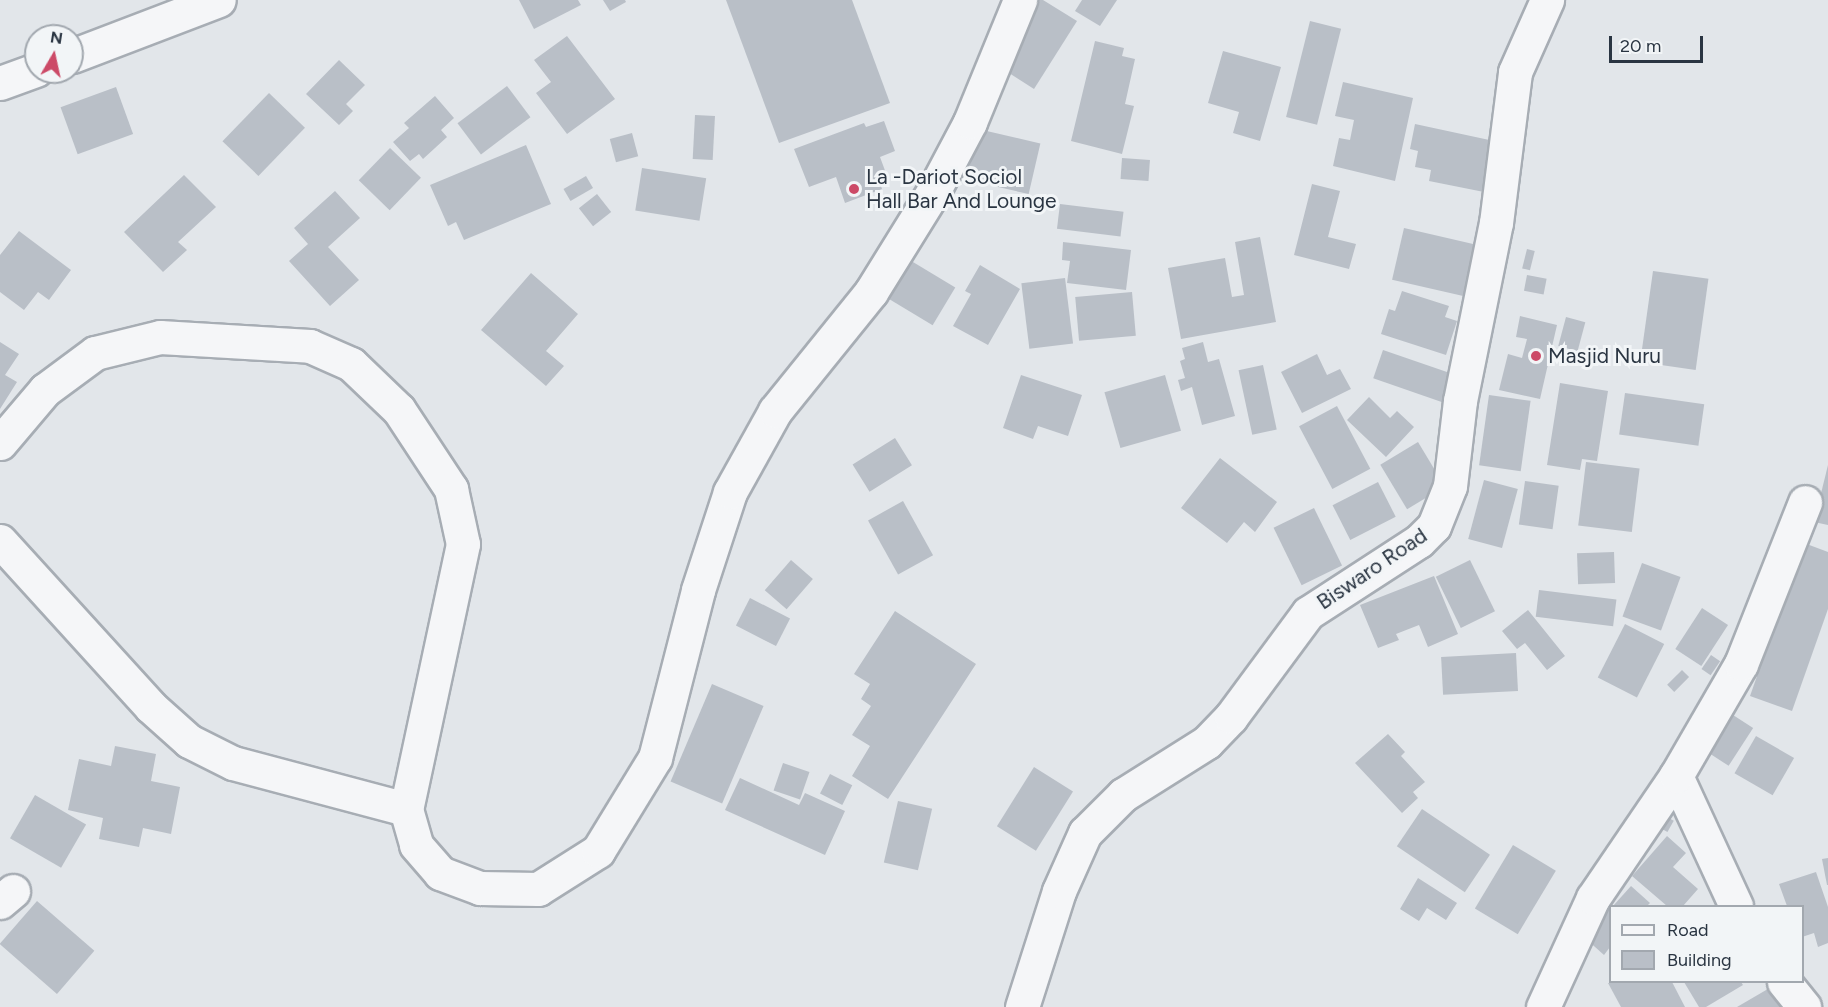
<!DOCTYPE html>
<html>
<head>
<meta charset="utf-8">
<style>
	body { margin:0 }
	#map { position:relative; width:1828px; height:1007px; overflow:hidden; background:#e2e6ea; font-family:Figtree,sans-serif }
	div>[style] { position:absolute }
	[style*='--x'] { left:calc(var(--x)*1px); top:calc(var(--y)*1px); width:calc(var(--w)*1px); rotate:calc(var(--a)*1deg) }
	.building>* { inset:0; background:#b9bfc7; transform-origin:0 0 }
	.roads { filter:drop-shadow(2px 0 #a7adb4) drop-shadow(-2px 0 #a7adb4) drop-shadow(0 2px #a7adb4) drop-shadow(0 -2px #a7adb4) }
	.minor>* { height:33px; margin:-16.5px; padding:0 16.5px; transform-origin:16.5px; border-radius:16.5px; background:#f5f6f8 }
	.dots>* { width:16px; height:16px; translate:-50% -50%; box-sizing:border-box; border:3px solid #f2f5f7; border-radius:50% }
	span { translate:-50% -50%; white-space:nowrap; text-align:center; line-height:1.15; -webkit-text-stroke:6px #f2f5f7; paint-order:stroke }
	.poi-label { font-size:21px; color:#2a3542 }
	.left { translate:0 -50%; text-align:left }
	.street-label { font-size:21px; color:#2a3542 }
	.legend { position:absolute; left:1609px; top:905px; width:195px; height:78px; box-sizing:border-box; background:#f2f5f7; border:2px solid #a2a8af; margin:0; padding:8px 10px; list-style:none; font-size:18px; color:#2a3542 }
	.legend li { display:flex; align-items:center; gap:12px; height:30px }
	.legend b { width:30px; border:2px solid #a2a8af }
	.north { position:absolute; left:24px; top:24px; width:60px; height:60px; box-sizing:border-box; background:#f2f5f7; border:2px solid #a2a8af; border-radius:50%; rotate:9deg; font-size:16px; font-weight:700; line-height:24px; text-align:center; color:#2a3542 }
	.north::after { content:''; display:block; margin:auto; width:21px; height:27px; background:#cc4a67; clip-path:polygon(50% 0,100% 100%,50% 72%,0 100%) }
	.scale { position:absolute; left:1609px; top:36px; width:94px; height:27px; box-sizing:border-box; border:3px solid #2a3542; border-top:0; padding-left:8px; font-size:18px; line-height:21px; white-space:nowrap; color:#2a3542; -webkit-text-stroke:4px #f2f5f7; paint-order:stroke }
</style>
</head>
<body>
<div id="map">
	<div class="building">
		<div style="clip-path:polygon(519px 0,578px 0,581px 5px,534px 29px)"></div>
		<div style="clip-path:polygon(603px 0,625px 0,626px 2px,610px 11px)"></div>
		<div style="clip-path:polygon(726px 0,852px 0,890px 103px,779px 143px)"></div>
		<div style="clip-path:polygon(1036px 0,1043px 0,1077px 21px,1034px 89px,995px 64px)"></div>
		<div style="clip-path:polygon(1082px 0,1117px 0,1100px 26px,1075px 11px)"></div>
		<div style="left:1310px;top:21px;width:32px;height:99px;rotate:14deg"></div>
		<div style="clip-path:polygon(567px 36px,615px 99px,567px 134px,536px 93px,551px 82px,534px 60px)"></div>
		<div style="clip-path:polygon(1095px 41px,1124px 48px,1122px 56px,1135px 59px,1125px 104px,1134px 106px,1122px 154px,1071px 141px)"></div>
		<div style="clip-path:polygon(1223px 51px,1281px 67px,1260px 141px,1233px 133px,1239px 112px,1208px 103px)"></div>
		<div style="clip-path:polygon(339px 60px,365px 85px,346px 104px,353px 111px,339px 125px,306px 94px)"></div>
		<div style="clip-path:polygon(1343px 82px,1413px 98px,1395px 181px,1333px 166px,1339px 138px,1350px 140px,1354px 120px,1335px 116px)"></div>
		<div style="left:507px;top:86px;width:39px;height:62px;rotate:53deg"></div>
		<div style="left:116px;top:87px;width:50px;height:59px;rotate:70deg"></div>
		<div style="left:269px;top:93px;width:50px;height:67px;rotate:44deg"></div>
		<div style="clip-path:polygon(435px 96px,454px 118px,441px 130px,447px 137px,423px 159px,419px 154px,410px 161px,393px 142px,409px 128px,404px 123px)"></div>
		<div style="left:695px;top:115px;width:20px;height:44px;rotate:3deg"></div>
		<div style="clip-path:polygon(884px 121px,895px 151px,880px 157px,887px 176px,879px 179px,882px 189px,845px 203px,836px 177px,809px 187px,794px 149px,864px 123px,866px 127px)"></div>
		<div style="clip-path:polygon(1415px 124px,1494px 141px,1484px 192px,1429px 181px,1431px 170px,1415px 167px,1418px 151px,1410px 149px)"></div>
		<div style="left:978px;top:129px;width:64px;height:52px;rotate:13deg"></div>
		<div style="left:632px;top:133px;width:24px;height:23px;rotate:75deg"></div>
		<div style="clip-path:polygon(526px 145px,551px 204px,464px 240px,456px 222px,448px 226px,430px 185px)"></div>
		<div style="left:390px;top:148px;width:43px;height:45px;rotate:44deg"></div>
		<div style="left:1122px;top:158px;width:28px;height:21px;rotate:4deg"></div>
		<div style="left:642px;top:168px;width:65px;height:43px;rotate:9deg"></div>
		<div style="clip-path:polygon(184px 175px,216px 207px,178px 242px,187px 250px,163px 272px,124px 232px)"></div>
		<div style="left:586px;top:176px;width:14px;height:26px;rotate:60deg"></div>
		<div style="clip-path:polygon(1312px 184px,1340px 191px,1328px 237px,1356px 244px,1349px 269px,1294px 255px)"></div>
		<div style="clip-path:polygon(335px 191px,360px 218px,328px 247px,359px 280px,330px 306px,289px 261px,308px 244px,294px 228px)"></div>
		<div style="left:597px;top:194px;width:23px;height:23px;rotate:52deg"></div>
		<div style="left:1060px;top:204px;width:64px;height:25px;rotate:7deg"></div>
		<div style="left:1404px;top:228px;width:82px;height:53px;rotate:13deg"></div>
		<div style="clip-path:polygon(19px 231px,71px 270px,49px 300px,38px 292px,24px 310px,0 292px,0 255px)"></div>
		<div style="clip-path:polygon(1260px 237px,1276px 322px,1181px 339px,1168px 268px,1225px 258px,1232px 297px,1244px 295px,1235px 242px)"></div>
		<div style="clip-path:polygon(1063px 242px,1131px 250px,1126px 290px,1067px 283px,1070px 261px,1062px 260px)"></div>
		<div style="left:1527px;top:249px;width:8px;height:20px;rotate:14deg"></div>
		<div style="left:903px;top:256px;width:61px;height:44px;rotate:31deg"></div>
		<div style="clip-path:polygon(980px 265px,1020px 289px,988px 345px,953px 326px,971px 294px,965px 291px)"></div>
		<div style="left:1653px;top:271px;width:56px;height:92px;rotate:8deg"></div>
		<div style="clip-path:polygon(531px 273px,578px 314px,546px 351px,564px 366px,546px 386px,481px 330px)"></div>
		<div style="left:1527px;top:275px;width:20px;height:16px;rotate:11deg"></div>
		<div style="left:1065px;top:278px;width:66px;height:44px;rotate:83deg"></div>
		<div style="clip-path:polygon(1402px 291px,1449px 306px,1445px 317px,1457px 321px,1446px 355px,1381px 334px,1389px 309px,1395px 311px)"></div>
		<div style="left:1132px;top:292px;width:44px;height:57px;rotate:85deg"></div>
		<div style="clip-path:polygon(1520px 316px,1557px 325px,1540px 399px,1499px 390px,1508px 354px,1522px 358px,1527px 339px,1516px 337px)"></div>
		<div style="left:1566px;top:317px;width:20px;height:30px;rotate:15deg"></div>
		<div style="clip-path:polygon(0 342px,19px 354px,5px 375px,17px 382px,0 409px)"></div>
		<div style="clip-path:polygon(1203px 342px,1208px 362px,1219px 359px,1235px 416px,1202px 425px,1192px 387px,1181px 391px,1178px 380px,1185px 378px,1180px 361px,1185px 359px,1182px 348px)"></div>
		<div style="left:1383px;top:350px;width:83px;height:30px;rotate:19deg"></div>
		<div style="clip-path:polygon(1317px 354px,1327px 375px,1340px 369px,1351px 389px,1302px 413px,1281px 372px)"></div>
		<div style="left:1263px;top:365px;width:66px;height:25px;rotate:78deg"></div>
		<div style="clip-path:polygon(1021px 375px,1082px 395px,1068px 436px,1038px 426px,1033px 439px,1003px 428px)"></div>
		<div style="left:1165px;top:375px;width:58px;height:63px;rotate:74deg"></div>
		<div style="clip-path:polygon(1560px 383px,1608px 391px,1597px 461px,1582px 459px,1580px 470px,1547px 465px)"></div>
		<div style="left:1625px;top:393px;width:80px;height:42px;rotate:8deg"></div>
		<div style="left:1489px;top:395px;width:42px;height:71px;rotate:8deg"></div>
		<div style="clip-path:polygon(1369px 397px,1390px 418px,1397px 411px,1414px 427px,1386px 457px,1347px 420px)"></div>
		<div style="left:1337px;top:406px;width:71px;height:43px;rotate:62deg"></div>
		<div style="left:895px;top:438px;width:32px;height:50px;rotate:58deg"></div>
		<div style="left:1418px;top:442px;width:52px;height:44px;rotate:59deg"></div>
		<div style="clip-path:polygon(1220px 458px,1277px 502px,1255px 532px,1244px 522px,1227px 543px,1181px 508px)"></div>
		<div style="left:1586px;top:462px;width:54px;height:64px;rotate:7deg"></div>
		<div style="clip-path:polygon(1828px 465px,1828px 525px,1814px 522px)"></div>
		<div style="left:1484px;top:480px;width:35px;height:61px;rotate:15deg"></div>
		<div style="left:1525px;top:481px;width:34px;height:44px;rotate:8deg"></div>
		<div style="left:1378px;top:482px;width:39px;height:51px;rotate:63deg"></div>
		<div style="left:903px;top:501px;width:62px;height:40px;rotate:61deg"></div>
		<div style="left:1314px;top:508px;width:64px;height:45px;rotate:64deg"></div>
		<div style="clip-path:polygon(1804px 543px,1828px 552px,1828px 609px,1792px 711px,1750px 696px)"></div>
		<div style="left:1614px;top:552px;width:31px;height:37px;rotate:88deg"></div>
		<div style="left:791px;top:560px;width:29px;height:40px;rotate:41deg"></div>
		<div style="left:1470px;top:560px;width:57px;height:38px;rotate:64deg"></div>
		<div style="left:1642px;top:563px;width:41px;height:57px;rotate:20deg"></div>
		<div style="clip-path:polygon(1434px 576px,1458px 634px,1428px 647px,1419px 625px,1396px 634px,1399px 640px,1378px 648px,1360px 605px)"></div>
		<div style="left:1539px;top:590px;width:78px;height:27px;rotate:7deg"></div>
		<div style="left:750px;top:598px;width:45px;height:31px;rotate:27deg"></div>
		<div style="left:1702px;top:608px;width:31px;height:49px;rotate:33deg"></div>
		<div style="clip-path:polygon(1528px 610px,1565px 656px,1547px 670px,1525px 643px,1517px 649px,1502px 631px)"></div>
		<div style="clip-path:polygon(895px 611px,976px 664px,888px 799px,852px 776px,870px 746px,852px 735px,871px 706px,861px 699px,870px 684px,854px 674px)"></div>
		<div style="left:1625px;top:624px;width:44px;height:60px;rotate:27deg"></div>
		<div style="left:1516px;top:653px;width:38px;height:75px;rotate:87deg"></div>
		<div style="left:1711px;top:655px;width:11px;height:17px;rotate:34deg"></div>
		<div style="left:1682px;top:670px;width:10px;height:21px;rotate:45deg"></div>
		<div style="left:712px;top:684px;width:56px;height:106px;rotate:23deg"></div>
		<div style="left:1733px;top:715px;width:24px;height:45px;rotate:33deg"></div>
		<div style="clip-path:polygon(1388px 734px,1405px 752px,1401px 756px,1425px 782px,1413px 792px,1418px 798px,1402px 813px,1355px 763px)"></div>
		<div style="left:1756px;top:736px;width:44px;height:43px;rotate:30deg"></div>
		<div style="clip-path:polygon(115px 746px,156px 754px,151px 781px,180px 787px,171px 834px,143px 828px,139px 847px,99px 839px,103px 818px,68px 810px,79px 759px,111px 766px)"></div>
		<div style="left:783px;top:763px;width:28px;height:29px;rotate:19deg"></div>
		<div style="left:1034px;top:767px;width:46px;height:70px;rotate:32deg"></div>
		<div style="left:830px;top:774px;width:25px;height:22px;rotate:27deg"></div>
		<div style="clip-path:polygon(740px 778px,799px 805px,805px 793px,845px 811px,825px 855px,725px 810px)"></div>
		<div style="left:35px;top:795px;width:59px;height:50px;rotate:30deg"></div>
		<div style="left:898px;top:801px;width:35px;height:63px;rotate:13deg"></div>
		<div style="left:1422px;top:809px;width:82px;height:45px;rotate:34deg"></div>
		<div style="left:1658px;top:812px;width:18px;height:13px;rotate:29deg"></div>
		<div style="clip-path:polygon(1667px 836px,1686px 853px,1673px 867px,1698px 889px,1683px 906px,1667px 906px,1632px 876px)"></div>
		<div style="left:1513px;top:845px;width:50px;height:74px;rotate:31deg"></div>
		<div style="clip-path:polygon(1828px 858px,1828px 885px,1827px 885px,1822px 859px)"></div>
		<div style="clip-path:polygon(1816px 872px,1828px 907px,1828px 943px,1818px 947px,1814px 933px,1802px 937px,1802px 906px,1787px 906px,1779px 884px)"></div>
		<div style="clip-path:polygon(1418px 878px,1457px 903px,1446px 920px,1427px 908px,1419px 921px,1400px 909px)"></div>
		<div style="clip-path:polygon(1631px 886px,1650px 903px,1647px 906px,1613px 906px)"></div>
		<div style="left:37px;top:901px;width:76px;height:57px;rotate:41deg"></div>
		<div style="clip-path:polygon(1610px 909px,1610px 947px,1604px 955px,1585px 938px)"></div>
		<div style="clip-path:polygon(1672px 982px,1685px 1007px,1621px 1007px,1608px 983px)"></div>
		<div style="clip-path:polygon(1684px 982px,1741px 982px,1743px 985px,1706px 1007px,1699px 1007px)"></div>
		<div style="clip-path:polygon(1773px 986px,1786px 1007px,1737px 1007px)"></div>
	</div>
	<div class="roads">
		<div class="minor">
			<div style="--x:72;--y:56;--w:157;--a:-20.9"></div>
			<div style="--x:0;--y:83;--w:38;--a:-20"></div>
			<div style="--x:0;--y:443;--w:70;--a:-49.7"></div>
			<div style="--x:45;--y:390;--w:62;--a:-36.5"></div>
			<div style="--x:95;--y:353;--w:67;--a:-13.8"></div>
			<div style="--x:160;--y:337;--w:150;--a:3.4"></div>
			<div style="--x:310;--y:346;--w:45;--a:23.7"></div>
			<div style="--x:351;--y:364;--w:66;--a:43.8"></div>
			<div style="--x:399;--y:410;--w:95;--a:56.6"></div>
			<div style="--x:451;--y:489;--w:56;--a:77.7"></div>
			<div style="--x:463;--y:544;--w:271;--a:102.1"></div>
			<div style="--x:406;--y:809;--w:37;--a:74"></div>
			<div style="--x:416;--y:845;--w:37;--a:49"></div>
			<div style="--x:440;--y:873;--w:43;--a:20.6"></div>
			<div style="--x:480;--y:888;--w:58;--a:1"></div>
			<div style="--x:538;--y:889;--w:71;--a:-32.3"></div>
			<div style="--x:598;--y:851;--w:109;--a:-58.5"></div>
			<div style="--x:655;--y:758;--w:173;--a:-75.6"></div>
			<div style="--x:698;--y:590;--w:103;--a:-71.9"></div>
			<div style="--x:730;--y:492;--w:93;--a:-60.9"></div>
			<div style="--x:775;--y:411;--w:153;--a:-51.1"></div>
			<div style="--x:871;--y:292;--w:118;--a:-58.2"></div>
			<div style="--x:933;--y:192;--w:79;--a:-62.1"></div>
			<div style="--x:970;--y:122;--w:132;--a:-67.7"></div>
			<div style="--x:0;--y:541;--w:224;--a:47.7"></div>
			<div style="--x:151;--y:707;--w:51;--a:41.8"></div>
			<div style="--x:189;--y:741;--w:49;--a:26.6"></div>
			<div style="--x:233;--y:763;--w:179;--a:14.9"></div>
			<div style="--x:1676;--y:776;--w:143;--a:65.2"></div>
			<div style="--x:0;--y:902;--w:17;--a:-40"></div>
			<div style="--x:1784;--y:982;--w:32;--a:51"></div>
			<div style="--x:1022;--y:1007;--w:122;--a:-72.3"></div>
			<div style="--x:1059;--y:891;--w:64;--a:-65.9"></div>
			<div style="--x:1085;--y:833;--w:54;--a:-45"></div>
			<div style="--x:1123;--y:795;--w:99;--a:-32.2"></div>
			<div style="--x:1207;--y:742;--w:35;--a:-46"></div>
			<div style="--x:1231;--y:717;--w:129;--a:-53.5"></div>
			<div style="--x:1308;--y:613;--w:132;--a:-33"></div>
			<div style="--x:1419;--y:541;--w:21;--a:-45"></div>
			<div style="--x:1434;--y:526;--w:43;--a:-68.2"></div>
			<div style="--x:1450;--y:486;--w:86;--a:-83.3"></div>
			<div style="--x:1460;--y:401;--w:182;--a:-78.6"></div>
			<div style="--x:1496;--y:223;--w:152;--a:-82.8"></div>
			<div style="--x:1515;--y:72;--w:79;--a:-66"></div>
			<div style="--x:1543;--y:1007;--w:120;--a:-65.4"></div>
			<div style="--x:1593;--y:898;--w:148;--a:-55.8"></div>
			<div style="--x:1676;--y:776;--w:129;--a:-59.9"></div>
			<div style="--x:1741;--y:664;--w:174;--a:-68.4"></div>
		</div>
	</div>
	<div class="dots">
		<div style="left:854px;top:189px;background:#cc4a67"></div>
		<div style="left:1536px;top:356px;background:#cc4a67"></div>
	</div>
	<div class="poi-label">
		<span class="left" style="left:866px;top:189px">La -Dariot Sociol<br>Hall Bar And Lounge</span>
		<span class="left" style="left:1548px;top:356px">Masjid Nuru</span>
	</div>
	<div class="street-label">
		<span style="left:1372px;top:569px;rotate:-34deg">Biswaro Road</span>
	</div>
	<ul class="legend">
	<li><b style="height:8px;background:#f5f6f8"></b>Road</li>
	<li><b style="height:16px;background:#b9bfc7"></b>Building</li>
	</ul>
	<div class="north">N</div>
	<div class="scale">20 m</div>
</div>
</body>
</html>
